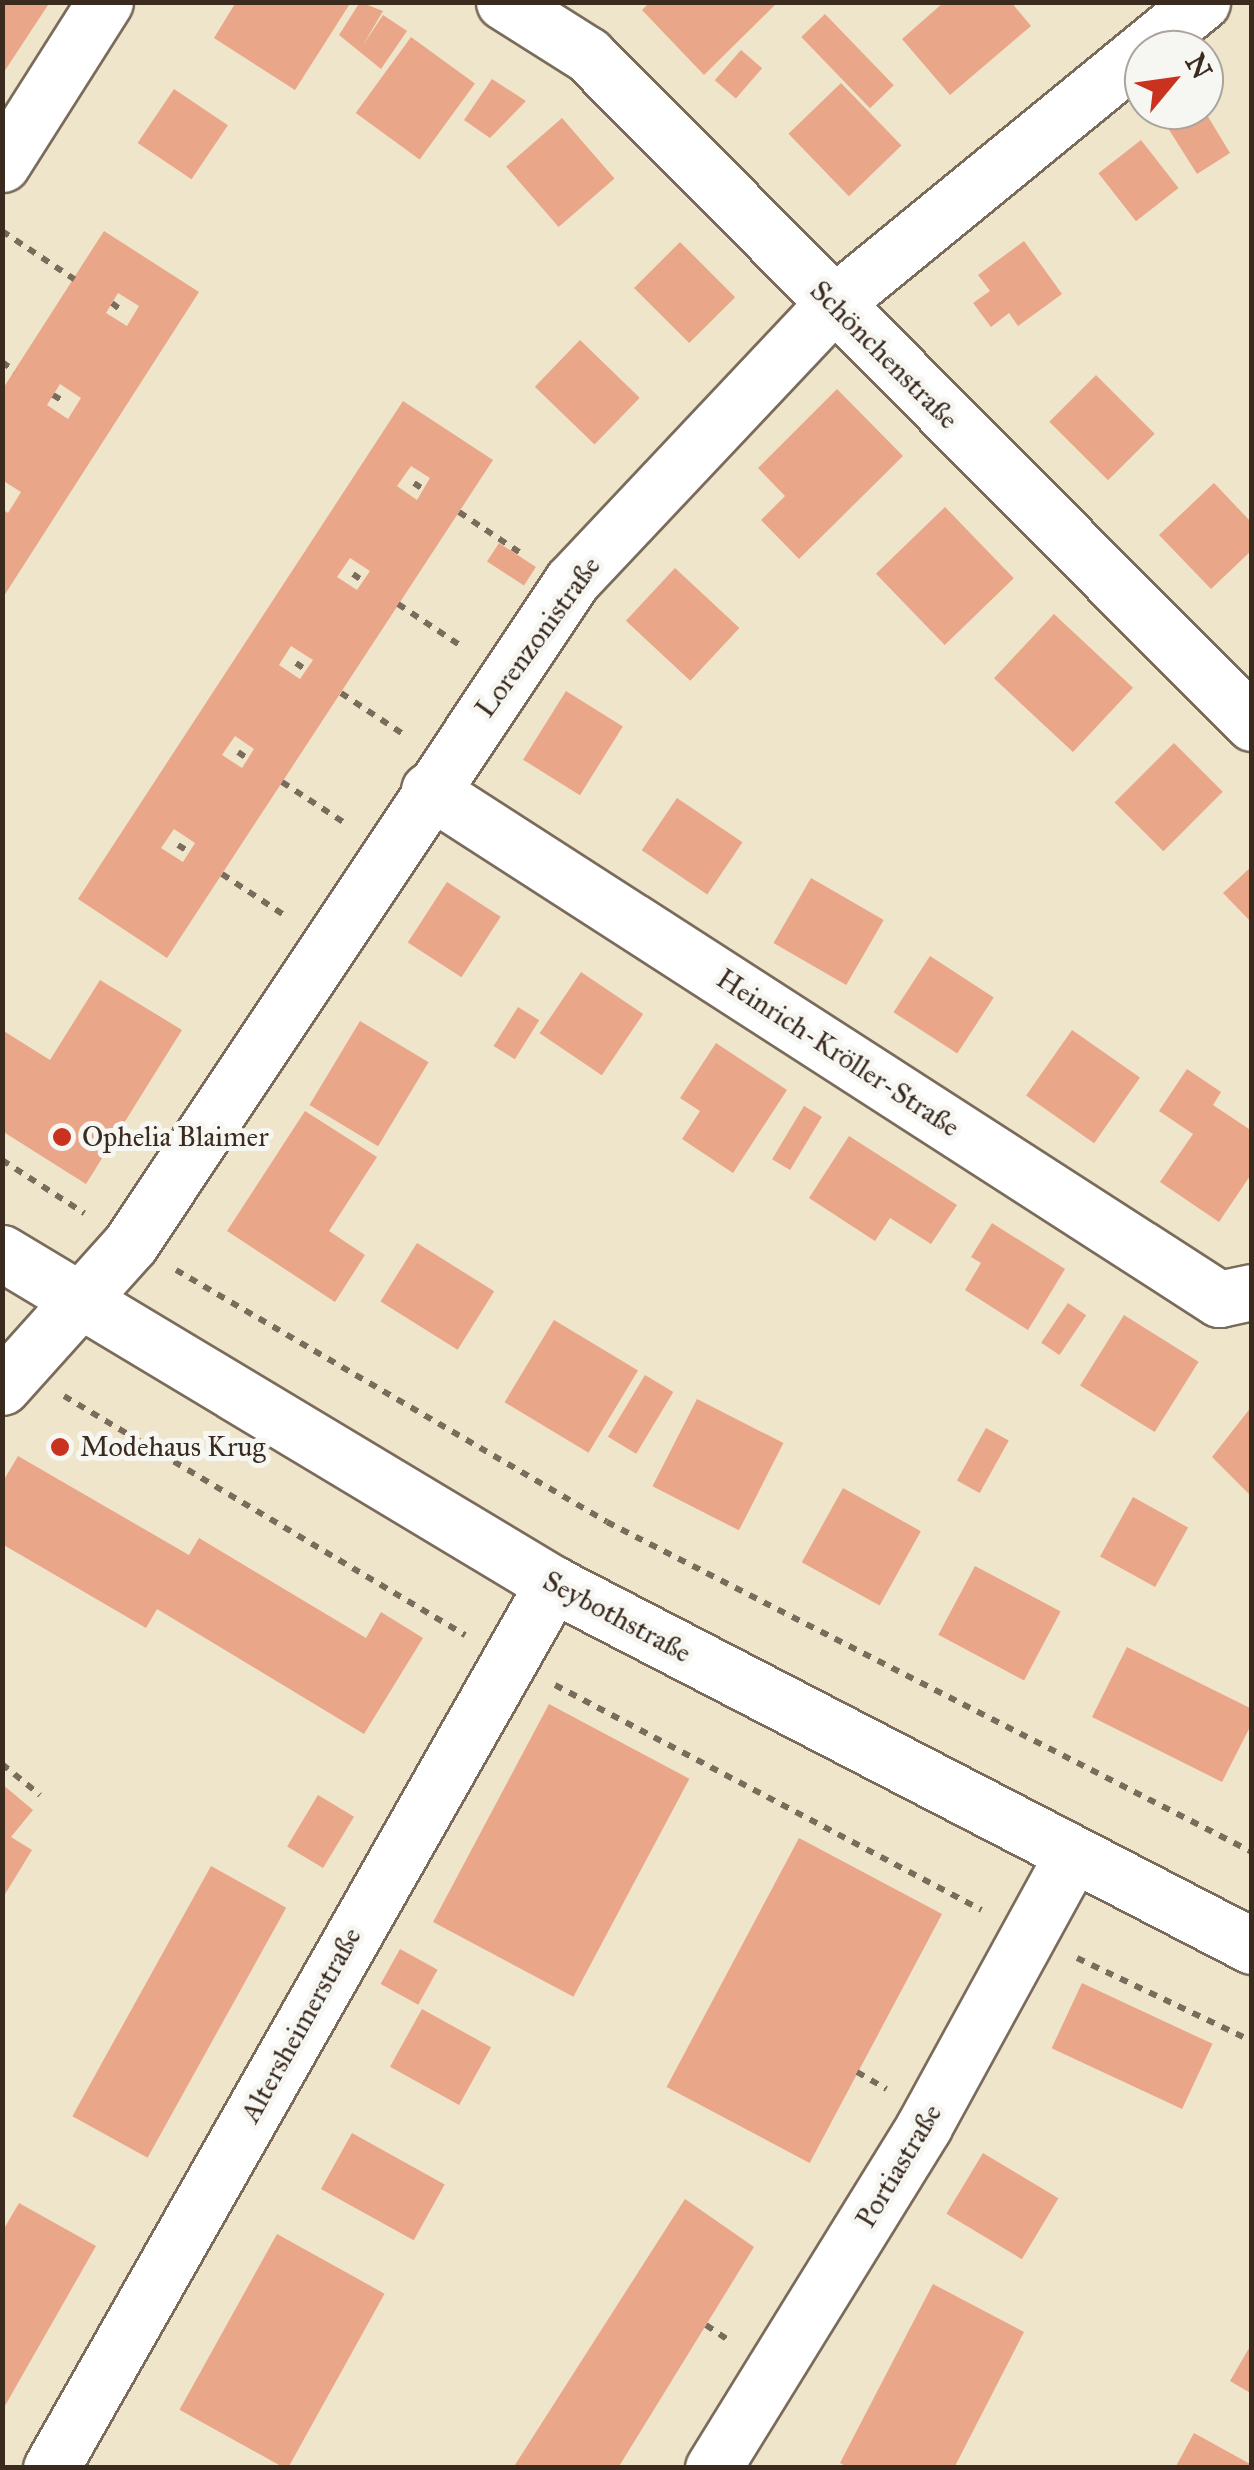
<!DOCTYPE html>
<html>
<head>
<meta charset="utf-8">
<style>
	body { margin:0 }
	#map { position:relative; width:1254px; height:2470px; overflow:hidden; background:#efe5cb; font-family:"IM FELL Great Primer",serif }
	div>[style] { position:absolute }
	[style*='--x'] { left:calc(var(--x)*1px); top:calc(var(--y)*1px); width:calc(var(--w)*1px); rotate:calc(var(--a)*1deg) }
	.building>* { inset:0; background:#eaa689; transform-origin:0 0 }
	.path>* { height:6px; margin-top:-3px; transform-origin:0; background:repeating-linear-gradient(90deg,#7a6b5b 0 8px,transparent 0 16px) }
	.roads { filter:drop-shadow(2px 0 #7a6b5b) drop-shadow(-2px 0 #7a6b5b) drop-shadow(0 2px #7a6b5b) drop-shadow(0 -2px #7a6b5b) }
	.minor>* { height:55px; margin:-27.5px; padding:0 27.5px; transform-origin:27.5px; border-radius:27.5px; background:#fff }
	.dots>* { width:28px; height:28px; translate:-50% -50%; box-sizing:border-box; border:5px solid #f6f6f2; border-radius:50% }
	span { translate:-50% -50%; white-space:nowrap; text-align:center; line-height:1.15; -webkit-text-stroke:10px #f6f6f2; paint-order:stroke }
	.street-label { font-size:28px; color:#3b2a1e }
	.poi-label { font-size:28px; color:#3b2a1e }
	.left { translate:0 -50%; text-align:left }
	.frame { position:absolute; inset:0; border:5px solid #3b2a1e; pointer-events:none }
	.north { position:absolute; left:1124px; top:30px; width:100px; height:100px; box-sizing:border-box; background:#f6f6f2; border:2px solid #aba49d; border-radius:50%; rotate:61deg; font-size:28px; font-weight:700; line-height:40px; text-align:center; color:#3b2a1e }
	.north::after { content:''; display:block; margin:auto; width:35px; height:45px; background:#c8321e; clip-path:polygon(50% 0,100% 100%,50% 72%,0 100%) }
</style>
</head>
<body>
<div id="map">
	<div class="building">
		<div style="clip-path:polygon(2px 2px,50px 2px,2px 75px)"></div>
		<div style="clip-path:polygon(236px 2px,351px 2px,295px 90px,214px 38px)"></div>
		<div style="clip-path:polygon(360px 2px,383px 11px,363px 45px,383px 15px,407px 31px,381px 69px,339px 35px)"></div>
		<div style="clip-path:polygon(650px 2px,778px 2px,704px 75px,642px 10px)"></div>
		<div style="clip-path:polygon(944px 2px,1011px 2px,1031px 26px,950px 95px,902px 39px)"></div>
		<div style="left:825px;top:14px;width:99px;height:33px;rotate:46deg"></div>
		<div style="left:411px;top:37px;width:79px;height:94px;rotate:36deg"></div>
		<div style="left:741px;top:50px;width:28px;height:40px;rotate:41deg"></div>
		<div style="clip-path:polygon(492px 79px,526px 101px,490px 138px,464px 120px)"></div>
		<div style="left:841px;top:83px;width:87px;height:73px;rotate:46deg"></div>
		<div style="left:174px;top:89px;width:65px;height:65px;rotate:34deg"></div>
		<div style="clip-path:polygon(1191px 110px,1204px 110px,1230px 153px,1197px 174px,1166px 125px)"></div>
		<div style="left:562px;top:118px;width:80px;height:74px;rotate:49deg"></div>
		<div style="left:1141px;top:140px;width:61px;height:54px;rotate:52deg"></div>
		<div style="clip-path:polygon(evenodd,104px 231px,199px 292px,2px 599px,2px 509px,8px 513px,21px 492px,2px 480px,2px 390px,104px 231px,118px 293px,139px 306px,127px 326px,106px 313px,118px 293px,104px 231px,60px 384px,81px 398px,68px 419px,47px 405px,60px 384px)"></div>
		<div style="clip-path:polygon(1024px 241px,1062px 294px,1018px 326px,1009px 313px,991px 327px,973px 303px,990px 291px,978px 275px)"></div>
		<div style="left:680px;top:242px;width:78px;height:65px;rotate:45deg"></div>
		<div style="left:580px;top:340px;width:83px;height:65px;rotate:44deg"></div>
		<div style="left:1096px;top:375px;width:83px;height:66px;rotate:45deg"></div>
		<div style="clip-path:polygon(837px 389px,903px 456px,799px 559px,761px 520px,785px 496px,758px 468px)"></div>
		<div style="clip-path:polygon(evenodd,403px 401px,493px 460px,167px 958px,78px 899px,403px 401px,411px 466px,430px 478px,417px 500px,397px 486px,411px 466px,403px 401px,350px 558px,370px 571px,357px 590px,337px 577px,350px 558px,403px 401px,291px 646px,313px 660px,300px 679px,279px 665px,291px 646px,403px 401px,235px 736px,254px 749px,242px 768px,222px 755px,235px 736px,403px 401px,174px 829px,195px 843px,183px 862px,161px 848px,174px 829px)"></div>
		<div style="clip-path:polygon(1214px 483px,1252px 523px,1252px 550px,1211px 589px,1159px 535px)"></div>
		<div style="left:945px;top:507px;width:99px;height:96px;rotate:46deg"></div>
		<div style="left:499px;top:543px;width:44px;height:22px;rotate:33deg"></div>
		<div style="left:675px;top:568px;width:88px;height:72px;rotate:43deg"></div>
		<div style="left:1054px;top:614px;width:108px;height:88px;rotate:43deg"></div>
		<div style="left:566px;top:691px;width:67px;height:81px;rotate:32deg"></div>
		<div style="left:1174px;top:743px;width:69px;height:84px;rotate:45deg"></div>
		<div style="left:677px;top:798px;width:79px;height:63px;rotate:34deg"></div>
		<div style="clip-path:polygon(1252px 866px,1252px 923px,1223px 893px)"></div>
		<div style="left:811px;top:878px;width:84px;height:75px;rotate:30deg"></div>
		<div style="left:447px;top:882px;width:64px;height:72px;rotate:33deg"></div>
		<div style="left:930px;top:956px;width:76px;height:67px;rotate:33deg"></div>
		<div style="left:581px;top:972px;width:75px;height:74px;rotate:34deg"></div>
		<div style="clip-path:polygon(100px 980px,182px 1030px,86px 1184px,2px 1131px,2px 1030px,50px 1060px)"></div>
		<div style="left:518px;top:1007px;width:25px;height:46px;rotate:32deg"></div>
		<div style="left:360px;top:1021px;width:80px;height:98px;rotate:31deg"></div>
		<div style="left:1072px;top:1030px;width:83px;height:80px;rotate:35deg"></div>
		<div style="clip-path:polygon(716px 1043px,787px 1090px,733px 1173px,682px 1139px,700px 1111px,680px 1098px)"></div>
		<div style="clip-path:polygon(1187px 1069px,1221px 1092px,1213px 1105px,1252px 1131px,1252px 1173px,1219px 1222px,1160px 1182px,1193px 1134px,1159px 1111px)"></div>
		<div style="left:804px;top:1106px;width:21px;height:62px;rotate:31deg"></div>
		<div style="clip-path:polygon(305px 1111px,377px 1157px,329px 1231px,365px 1255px,335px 1302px,227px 1231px)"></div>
		<div style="clip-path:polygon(849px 1136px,957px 1205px,931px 1244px,890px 1218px,875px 1241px,809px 1198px)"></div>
		<div style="clip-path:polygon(992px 1223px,1065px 1269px,1028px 1330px,965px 1290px,981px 1263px,971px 1257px)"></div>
		<div style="left:417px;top:1243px;width:91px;height:69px;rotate:32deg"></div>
		<div style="left:1068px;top:1303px;width:22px;height:48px;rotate:34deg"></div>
		<div style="left:1124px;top:1315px;width:88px;height:83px;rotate:32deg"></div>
		<div style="left:554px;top:1320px;width:98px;height:96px;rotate:31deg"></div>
		<div style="left:645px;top:1375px;width:33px;height:72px;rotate:31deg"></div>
		<div style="left:697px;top:1399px;width:97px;height:98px;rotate:27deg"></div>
		<div style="clip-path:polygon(1252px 1406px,1252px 1497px,1212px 1457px)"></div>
		<div style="left:986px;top:1428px;width:26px;height:60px;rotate:29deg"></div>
		<div style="clip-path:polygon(18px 1456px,189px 1555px,199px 1538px,366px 1638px,381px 1612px,423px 1638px,364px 1734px,157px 1609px,146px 1628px,2px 1544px,2px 1483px)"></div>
		<div style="left:843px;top:1488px;width:89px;height:85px;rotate:29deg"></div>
		<div style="left:1133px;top:1497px;width:63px;height:68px;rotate:29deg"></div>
		<div style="left:975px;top:1566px;width:97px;height:78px;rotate:28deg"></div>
		<div style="clip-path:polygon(1127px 1647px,1252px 1709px,1252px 1723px,1222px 1782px,1092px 1717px)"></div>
		<div style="left:549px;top:1704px;width:159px;height:247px;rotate:28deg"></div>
		<div style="clip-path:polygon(2px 1784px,33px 1810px,11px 1837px,32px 1850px,2px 1899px)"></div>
		<div style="left:318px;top:1795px;width:42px;height:60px;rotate:31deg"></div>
		<div style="left:799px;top:1838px;width:162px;height:282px;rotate:28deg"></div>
		<div style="left:211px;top:1866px;width:86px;height:286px;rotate:29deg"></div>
		<div style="left:400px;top:1949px;width:43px;height:40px;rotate:29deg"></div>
		<div style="left:1082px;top:1983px;width:144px;height:72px;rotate:25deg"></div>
		<div style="left:422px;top:2009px;width:79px;height:66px;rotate:29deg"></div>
		<div style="left:352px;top:2133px;width:106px;height:64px;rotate:29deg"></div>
		<div style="left:983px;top:2153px;width:88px;height:71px;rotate:31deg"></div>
		<div style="clip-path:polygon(685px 2199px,754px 2247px,618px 2468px,513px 2468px)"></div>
		<div style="clip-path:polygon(19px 2203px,96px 2246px,2px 2411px,2px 2232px)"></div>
		<div style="left:277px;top:2234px;width:123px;height:201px;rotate:29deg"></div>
		<div style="clip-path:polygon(933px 2284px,1024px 2332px,954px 2468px,849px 2468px,840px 2463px)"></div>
		<div style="clip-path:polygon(1252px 2343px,1252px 2394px,1230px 2381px)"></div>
		<div style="clip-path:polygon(1194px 2433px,1252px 2465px,1252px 2468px,1175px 2468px)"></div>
	</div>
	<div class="path">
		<div style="--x:2;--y:231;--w:87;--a:33.7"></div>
		<div style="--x:112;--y:303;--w:11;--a:38"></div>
		<div style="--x:2;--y:362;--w:16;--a:35"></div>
		<div style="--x:53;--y:395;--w:12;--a:31"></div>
		<div style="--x:414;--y:483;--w:11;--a:34"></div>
		<div style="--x:2;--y:495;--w:1;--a:0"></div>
		<div style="--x:459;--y:512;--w:79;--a:33.7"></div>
		<div style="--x:353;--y:574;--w:12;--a:35"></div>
		<div style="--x:398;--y:604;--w:79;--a:33.7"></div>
		<div style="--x:296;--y:663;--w:12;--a:35"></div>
		<div style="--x:341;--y:693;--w:78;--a:33.5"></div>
		<div style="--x:238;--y:752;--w:12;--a:35"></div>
		<div style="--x:282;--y:782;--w:79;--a:33.1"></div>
		<div style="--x:178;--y:845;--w:13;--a:32"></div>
		<div style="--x:222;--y:874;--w:78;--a:33.5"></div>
		<div style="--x:2;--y:1160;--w:98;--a:32.9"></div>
		<div style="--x:176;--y:1270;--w:499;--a:30.3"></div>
		<div style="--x:607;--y:1522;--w:725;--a:27.1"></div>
		<div style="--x:64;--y:1396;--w:467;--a:30.8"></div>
		<div style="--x:555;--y:1685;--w:482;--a:27.8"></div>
		<div style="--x:2;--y:1764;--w:49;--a:39.2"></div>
		<div style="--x:1077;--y:1958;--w:194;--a:25.4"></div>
		<div style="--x:857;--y:2072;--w:34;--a:30"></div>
		<div style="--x:706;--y:2325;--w:29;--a:34"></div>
	</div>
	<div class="roads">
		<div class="minor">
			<div style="--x:504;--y:2;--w:99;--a:32.2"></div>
			<div style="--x:588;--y:55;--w:942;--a:45.17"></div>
			<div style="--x:2;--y:164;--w:192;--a:-57.6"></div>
			<div style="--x:429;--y:790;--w:940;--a:32.79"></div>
			<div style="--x:1219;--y:1299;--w:34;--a:-12"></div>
			<div style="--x:2;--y:1253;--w:643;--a:30.99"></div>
			<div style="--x:553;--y:1584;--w:787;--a:27.38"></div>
			<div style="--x:2;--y:1387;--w:193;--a:-48.1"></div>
			<div style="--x:131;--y:1243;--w:795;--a:-56.33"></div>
			<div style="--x:572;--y:581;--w:381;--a:-46.7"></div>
			<div style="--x:833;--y:304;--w:477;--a:-39.3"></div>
			<div style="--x:51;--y:2468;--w:1017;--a:-60.41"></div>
			<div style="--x:713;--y:2468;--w:402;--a:-58.3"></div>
			<div style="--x:924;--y:2126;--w:307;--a:-61.3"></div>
		</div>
	</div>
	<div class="dots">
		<div style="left:62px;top:1137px;background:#c8321e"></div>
		<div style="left:60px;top:1447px;background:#c8321e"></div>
	</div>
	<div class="street-label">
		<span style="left:884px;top:355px;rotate:45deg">Schönchenstraße</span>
		<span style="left:538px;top:637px;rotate:-54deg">Lorenzonistraße</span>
		<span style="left:838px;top:1053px;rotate:33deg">Heinrich-Kröller-Straße</span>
		<span style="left:617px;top:1617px;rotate:28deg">Seybothstraße</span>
		<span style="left:301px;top:2025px;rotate:-61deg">Altersheimerstraße</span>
		<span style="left:899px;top:2166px;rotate:-59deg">Portiastraße</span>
	</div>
	<div class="poi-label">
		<span class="left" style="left:82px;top:1137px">Ophelia Blaimer</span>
		<span class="left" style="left:80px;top:1447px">Modehaus Krug</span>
	</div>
	<div class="frame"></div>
	<div class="north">N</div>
</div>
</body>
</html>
